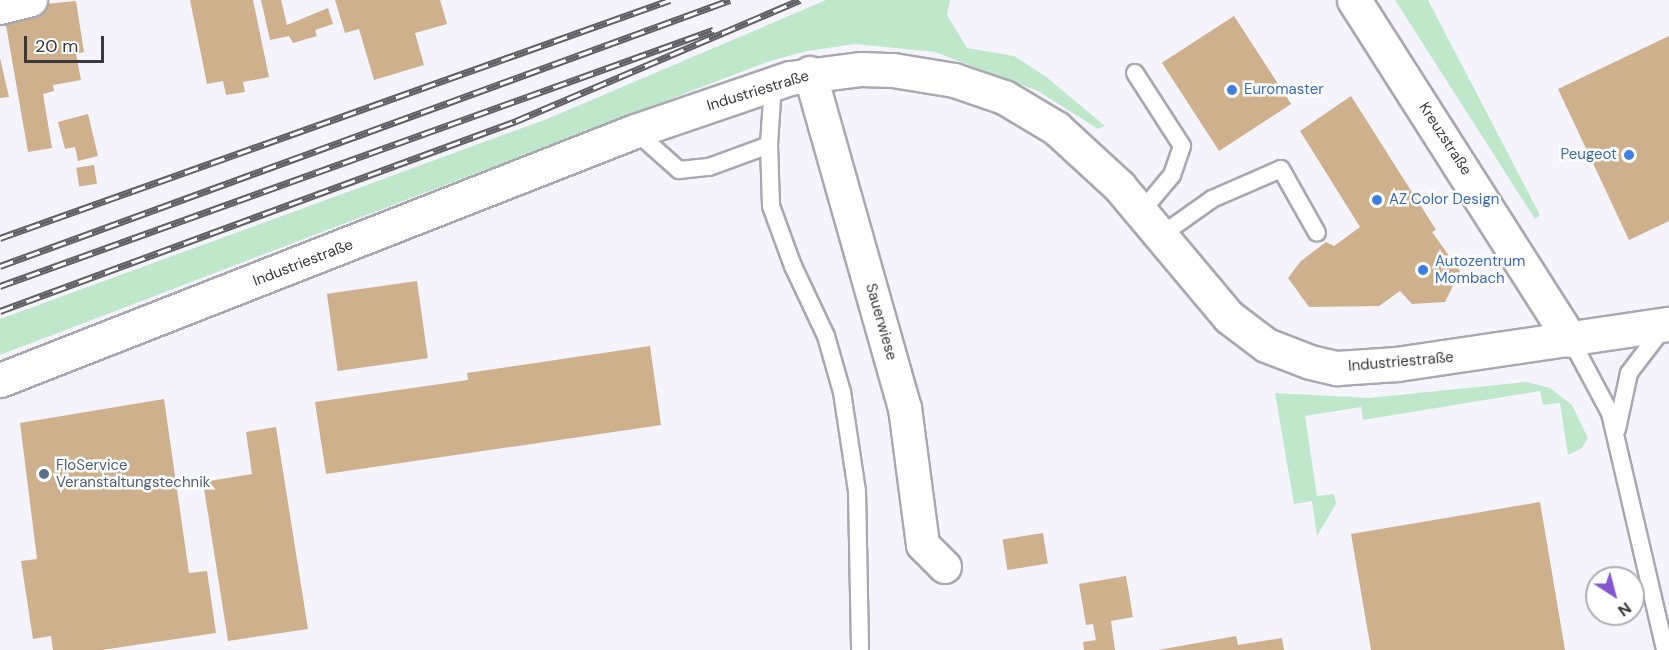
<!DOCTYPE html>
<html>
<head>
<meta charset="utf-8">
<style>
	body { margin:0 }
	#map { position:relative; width:1669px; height:650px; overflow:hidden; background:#f5f4fd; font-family:"DM Sans",sans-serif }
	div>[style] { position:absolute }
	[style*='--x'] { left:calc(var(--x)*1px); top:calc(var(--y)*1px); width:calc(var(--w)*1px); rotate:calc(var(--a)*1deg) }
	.green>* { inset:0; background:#bfe8cb }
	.building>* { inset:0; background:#ceb08c; transform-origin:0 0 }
	.roads { filter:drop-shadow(2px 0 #a9a8b1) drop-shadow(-2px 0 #a9a8b1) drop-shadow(0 2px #a9a8b1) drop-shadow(0 -2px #a9a8b1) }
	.lane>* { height:16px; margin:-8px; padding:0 8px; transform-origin:8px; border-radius:8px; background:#fff }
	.street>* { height:32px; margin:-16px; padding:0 16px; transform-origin:16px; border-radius:16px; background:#fff }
	.secondary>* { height:33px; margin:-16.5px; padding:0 16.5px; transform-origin:16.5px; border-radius:16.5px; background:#fff }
	.rail>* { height:7px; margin-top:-3.5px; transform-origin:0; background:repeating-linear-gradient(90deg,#fff 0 14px,#606064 0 28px); box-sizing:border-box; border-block:2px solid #606064 }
	.dots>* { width:16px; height:16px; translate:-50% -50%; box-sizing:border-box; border:3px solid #fff; border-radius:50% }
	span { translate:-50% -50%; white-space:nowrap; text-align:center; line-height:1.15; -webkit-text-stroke:5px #fff; paint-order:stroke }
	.shop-label { font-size:15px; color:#366cbe }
	.left { translate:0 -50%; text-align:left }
	.right { translate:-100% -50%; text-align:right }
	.street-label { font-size:15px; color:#38383b }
	.service-label { font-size:15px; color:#4e5e75 }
	.north { position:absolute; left:1585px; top:566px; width:60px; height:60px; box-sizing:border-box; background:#fff; border:2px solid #afafb1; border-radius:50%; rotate:144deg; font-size:16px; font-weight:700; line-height:24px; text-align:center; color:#38383b }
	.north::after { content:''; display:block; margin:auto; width:21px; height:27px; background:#8556cf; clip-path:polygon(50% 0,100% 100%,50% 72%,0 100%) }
	.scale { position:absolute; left:24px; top:36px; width:80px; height:27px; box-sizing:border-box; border:3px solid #38383b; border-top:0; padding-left:8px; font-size:18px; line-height:21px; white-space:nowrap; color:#38383b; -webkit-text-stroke:4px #fff; paint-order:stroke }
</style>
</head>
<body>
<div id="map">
	<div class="green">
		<div style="clip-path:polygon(826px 0,950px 0,947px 15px,967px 48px,1014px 56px,1045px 76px,1105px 126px,1098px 129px,1038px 91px,935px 52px,855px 44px,807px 51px,770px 61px,0 355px,0 319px,547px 119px)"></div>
		<div style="clip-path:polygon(1395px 0,1428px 0,1540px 215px,1535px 219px)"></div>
		<div style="clip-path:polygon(1527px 382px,1550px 388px,1572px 405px,1588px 438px,1582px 448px,1568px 455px,1560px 403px,1543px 405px,1540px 391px,1363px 420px,1361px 407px,1305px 416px,1317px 496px,1334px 494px,1336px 504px,1317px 536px,1312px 501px,1294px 504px,1275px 393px,1369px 398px)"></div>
	</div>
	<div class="building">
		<div style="clip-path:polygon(190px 0,253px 0,269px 77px,243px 82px,245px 92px,226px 95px,223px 81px,207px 84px)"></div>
		<div style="clip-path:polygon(261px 0,281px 0,287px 25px,328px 8px,333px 24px,315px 30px,317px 36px,293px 43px,289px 36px,270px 40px)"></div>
		<div style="clip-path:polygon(335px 0,440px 0,447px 24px,415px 33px,424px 65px,374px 80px,359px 29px,345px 33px)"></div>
		<div style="clip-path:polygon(76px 1px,84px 52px,76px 54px,81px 80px,53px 85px,54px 91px,43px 94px,52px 148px,28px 152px,3px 8px)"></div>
		<div style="left:1234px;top:16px;width:105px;height:86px;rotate:57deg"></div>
		<div style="clip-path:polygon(1669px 36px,1669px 221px,1629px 240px,1558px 89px)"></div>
		<div style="clip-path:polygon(0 58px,9px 97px,0 98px)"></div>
		<div style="clip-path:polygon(1351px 96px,1436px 230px,1432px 232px,1460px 271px,1445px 302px,1412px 304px,1400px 291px,1379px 306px,1309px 307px,1288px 278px,1301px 261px,1326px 242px,1334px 246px,1360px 227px,1300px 131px)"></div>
		<div style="clip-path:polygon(88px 114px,98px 156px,78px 161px,75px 147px,65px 149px,58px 122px)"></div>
		<div style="left:94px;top:165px;width:19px;height:18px;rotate:81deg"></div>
		<div style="left:417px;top:281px;width:78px;height:91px;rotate:82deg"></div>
		<div style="clip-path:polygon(650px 346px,661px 425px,326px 474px,315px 402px,468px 380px,467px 373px)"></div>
		<div style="clip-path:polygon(164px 399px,189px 573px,207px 571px,216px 633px,102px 650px,53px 650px,51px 636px,33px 639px,21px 561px,37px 559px,20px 423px)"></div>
		<div style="clip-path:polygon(276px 427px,308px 629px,228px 641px,203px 482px,252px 474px,246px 432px)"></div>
		<div style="clip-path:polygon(1540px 502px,1565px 650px,1371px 650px,1351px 534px)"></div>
		<div style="left:1043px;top:533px;width:31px;height:41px;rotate:81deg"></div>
		<div style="clip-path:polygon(1126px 576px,1133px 617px,1111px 621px,1115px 650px,1084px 650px,1083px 642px,1096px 640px,1093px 624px,1086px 625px,1079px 584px)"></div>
		<div style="clip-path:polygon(1236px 636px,1238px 645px,1282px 638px,1284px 650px,1158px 650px)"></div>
	</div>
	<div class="roads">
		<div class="lane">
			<div style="--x:1135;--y:73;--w:87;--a:57.2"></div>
			<div style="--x:1182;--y:146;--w:31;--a:109"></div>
			<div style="--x:1172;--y:175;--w:48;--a:130"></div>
			<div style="--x:773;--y:84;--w:61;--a:93.8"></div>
			<div style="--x:769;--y:145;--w:61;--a:88.1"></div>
			<div style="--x:771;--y:206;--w:64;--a:69.9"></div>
			<div style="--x:793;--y:266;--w:77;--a:64.8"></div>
			<div style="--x:826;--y:336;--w:58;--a:74.1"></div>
			<div style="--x:842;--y:392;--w:100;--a:81.4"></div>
			<div style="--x:857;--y:491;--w:159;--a:88.9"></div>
			<div style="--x:635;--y:131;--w:59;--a:41.6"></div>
			<div style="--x:679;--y:170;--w:30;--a:-6"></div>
			<div style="--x:709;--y:167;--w:64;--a:-20.1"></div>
			<div style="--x:1160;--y:236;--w:64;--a:-35.4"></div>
			<div style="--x:1212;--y:199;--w:75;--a:-23.5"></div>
			<div style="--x:1281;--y:169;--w:73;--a:60.6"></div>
			<div style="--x:1571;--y:340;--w:83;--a:61.9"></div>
			<div style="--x:1610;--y:413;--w:243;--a:76.9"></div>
			<div style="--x:1617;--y:429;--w:57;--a:-77.9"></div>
			<div style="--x:1629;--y:373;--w:58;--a:-52.7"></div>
		</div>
		<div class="street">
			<div style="--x:0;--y:8;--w:32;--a:-14"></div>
			<div style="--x:810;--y:73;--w:348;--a:74.2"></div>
			<div style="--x:905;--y:408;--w:138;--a:82.5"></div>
			<div style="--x:923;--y:545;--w:31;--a:45"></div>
		</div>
		<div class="secondary">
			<div style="--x:1354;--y:0;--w:403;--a:57.5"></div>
			<div style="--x:0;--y:380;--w:682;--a:-21.41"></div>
			<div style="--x:635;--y:131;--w:164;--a:-18.9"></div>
			<div style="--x:790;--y:78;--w:72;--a:-7.2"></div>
			<div style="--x:861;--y:69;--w:32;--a:2"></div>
			<div style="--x:893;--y:70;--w:62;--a:9.3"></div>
			<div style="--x:954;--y:80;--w:53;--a:18.8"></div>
			<div style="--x:1004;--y:97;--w:61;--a:30.8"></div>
			<div style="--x:1056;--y:128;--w:86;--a:42.6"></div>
			<div style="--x:1119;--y:186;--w:171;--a:50"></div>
			<div style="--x:1229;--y:317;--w:46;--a:37.1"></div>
			<div style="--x:1266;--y:345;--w:47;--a:21.1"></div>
			<div style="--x:1310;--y:362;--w:28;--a:13"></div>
			<div style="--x:1337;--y:368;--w:60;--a:-3.8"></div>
			<div style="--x:1397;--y:364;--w:275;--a:-8.4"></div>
		</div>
	</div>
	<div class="rail">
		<div style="--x:0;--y:238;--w:711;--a:-19.56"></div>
		<div style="--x:0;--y:266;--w:777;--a:-20.02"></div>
		<div style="--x:0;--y:286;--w:758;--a:-19.75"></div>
		<div style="--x:0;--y:311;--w:550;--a:-20.21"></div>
		<div style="--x:516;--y:121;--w:309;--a:-23.1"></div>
	</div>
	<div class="dots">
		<div style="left:1232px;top:90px;background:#3f7fe0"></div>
		<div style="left:1629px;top:155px;background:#3f7fe0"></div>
		<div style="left:1377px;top:200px;background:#3f7fe0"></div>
		<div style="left:1423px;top:270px;background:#3f7fe0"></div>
		<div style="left:44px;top:474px;background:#5c6f8a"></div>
	</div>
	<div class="shop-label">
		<span class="left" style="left:1244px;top:90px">Euromaster</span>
		<span class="right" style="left:1617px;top:155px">Peugeot</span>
		<span class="left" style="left:1389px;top:200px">AZ Color Design</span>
		<span class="left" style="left:1435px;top:270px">Autozentrum<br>Mombach</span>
	</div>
	<div class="street-label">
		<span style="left:758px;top:91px;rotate:-17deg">Industriestraße</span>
		<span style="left:1445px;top:139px;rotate:57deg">Kreuzstraße</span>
		<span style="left:303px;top:263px;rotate:-21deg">Industriestraße</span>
		<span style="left:881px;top:322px;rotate:74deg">Sauerwiese</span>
		<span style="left:1401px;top:362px;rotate:-5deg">Industriestraße</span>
	</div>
	<div class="service-label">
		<span class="left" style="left:56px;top:474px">FloService<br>Veranstaltungstechnik</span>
	</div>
	<div class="north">N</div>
	<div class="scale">20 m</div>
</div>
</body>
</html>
